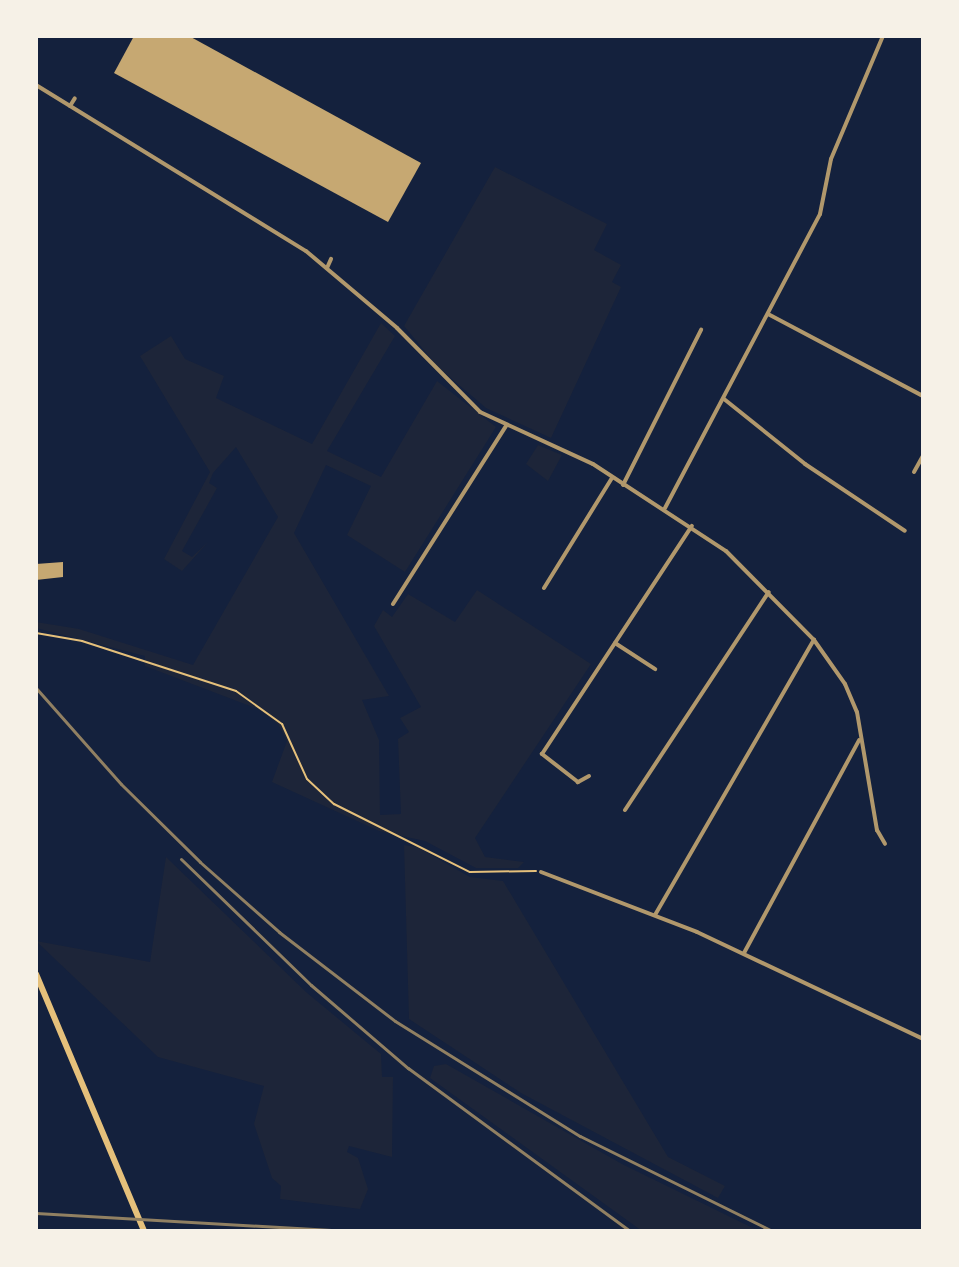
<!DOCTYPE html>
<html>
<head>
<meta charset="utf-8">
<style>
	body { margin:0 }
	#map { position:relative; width:959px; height:1267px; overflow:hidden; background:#14213d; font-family:Arial,sans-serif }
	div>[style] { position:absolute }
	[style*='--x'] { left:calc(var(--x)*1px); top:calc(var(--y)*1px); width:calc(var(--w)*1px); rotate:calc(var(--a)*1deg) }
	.green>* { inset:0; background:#1d2539 }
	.building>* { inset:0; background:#c6a872 }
	.path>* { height:2px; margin:-1px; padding:0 1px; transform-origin:1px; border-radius:1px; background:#e5c07b }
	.minor>* { height:4px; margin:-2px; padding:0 2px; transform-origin:2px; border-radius:2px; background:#b1986c }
	.primary>* { height:6px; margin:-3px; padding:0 3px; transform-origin:3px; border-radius:3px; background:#e5c07b }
	.rail>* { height:3px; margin:-1.5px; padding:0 1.5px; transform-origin:1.5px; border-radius:1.5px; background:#918062 }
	span { translate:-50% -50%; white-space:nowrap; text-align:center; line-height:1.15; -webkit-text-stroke:6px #f6f1e7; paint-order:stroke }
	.frame { position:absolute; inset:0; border:38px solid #f6f1e7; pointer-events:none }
</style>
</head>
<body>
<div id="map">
	<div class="green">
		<div style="clip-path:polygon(495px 167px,607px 224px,594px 250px,621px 265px,612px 282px,621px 287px,551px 438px,486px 408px,438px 367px,404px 326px)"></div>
		<div style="clip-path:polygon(381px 323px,395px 336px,327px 451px,381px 477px,437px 381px,496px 427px,405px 572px,347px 535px,371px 486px,326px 465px,294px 533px,389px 696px,362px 700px,379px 740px,380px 815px,401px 814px,398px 739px,409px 732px,400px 718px,421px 707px,374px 626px,383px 610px,392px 617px,408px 594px,455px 622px,477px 590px,591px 664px,475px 838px,485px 857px,524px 862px,518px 868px,476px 868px,425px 841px,379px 831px,272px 782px,287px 741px,278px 724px,258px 709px,145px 666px,145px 656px,36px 628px,36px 622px,79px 629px,193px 665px,278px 517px,236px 447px,213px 473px,209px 483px,217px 488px,182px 551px,192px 557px,208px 542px,182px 571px,164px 559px,210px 472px,140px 356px,171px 336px,185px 359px,224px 376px,216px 398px,312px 444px)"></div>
		<div style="clip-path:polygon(538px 445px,562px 455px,548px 481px,526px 464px)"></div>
		<div style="clip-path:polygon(404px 845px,417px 847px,470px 877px,503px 881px,668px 1157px,725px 1186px,718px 1198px,521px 1093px,409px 1019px)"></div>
		<div style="clip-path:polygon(166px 857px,306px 992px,381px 1054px,382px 1077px,393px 1077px,392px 1157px,349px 1146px,347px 1152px,358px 1158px,368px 1189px,360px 1209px,280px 1199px,281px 1186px,272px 1178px,254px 1124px,264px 1086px,158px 1057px,36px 941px,150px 962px)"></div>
		<div style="clip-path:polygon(446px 1064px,622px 1164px,759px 1231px,642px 1231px,430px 1078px,434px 1066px)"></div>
	</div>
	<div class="building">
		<div style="clip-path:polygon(134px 36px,189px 36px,421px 163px,388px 222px,114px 73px)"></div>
		<div style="clip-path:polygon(63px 562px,63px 577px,36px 580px,36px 564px)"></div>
	</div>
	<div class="path">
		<div style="--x:36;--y:633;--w:47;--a:9.9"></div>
		<div style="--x:82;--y:641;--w:162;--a:18"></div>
		<div style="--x:236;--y:691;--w:57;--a:35.7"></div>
		<div style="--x:282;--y:724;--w:60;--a:65.6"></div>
		<div style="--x:307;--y:779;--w:37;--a:43"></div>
		<div style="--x:334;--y:804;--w:152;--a:26.6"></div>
		<div style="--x:470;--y:872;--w:66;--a:-0.9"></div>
	</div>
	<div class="minor">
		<div style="--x:36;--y:85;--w:317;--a:31.6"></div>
		<div style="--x:306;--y:251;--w:119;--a:40.2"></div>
		<div style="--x:397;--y:328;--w:118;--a:45.3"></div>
		<div style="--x:480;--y:412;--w:124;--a:24.7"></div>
		<div style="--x:593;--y:464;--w:159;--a:33.2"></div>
		<div style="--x:726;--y:551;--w:125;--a:45.3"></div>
		<div style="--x:814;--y:640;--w:54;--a:54.8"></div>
		<div style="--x:845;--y:684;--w:30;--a:67"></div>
		<div style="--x:857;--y:712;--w:120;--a:80.4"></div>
		<div style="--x:877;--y:830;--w:16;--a:60"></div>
		<div style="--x:70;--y:106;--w:9;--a:-58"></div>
		<div style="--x:327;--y:268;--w:10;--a:-66"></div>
		<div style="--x:768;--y:314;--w:175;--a:27.9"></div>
		<div style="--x:724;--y:399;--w:104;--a:38.7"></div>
		<div style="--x:805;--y:464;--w:120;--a:33.8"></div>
		<div style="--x:914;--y:472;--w:18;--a:-61"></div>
		<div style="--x:623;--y:485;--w:174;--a:-63.3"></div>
		<div style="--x:665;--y:508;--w:332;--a:-62.2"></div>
		<div style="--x:820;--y:214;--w:56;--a:-78.7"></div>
		<div style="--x:831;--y:159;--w:134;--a:-67.1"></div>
		<div style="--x:544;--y:588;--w:129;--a:-58.3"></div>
		<div style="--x:393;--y:604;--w:211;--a:-57.6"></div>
		<div style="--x:615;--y:643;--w:48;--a:33"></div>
		<div style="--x:589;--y:776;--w:13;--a:151"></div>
		<div style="--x:578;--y:782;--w:46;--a:-142.1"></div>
		<div style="--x:542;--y:754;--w:273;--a:-56.7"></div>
		<div style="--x:625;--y:810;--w:261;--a:-56.6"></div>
		<div style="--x:541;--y:872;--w:167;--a:21"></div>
		<div style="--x:697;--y:932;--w:250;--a:25.3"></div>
		<div style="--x:655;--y:915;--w:318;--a:-60"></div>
		<div style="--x:744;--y:953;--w:242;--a:-61.6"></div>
	</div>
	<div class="primary">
		<div style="--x:36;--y:974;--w:279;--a:67.2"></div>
	</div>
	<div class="rail">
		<div style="--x:36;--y:688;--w:128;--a:48.5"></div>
		<div style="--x:121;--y:784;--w:111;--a:44.6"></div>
		<div style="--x:200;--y:862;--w:106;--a:41.5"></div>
		<div style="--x:279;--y:932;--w:146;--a:37.5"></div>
		<div style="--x:395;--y:1021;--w:218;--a:31.9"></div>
		<div style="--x:580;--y:1136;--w:214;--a:26.3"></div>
		<div style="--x:181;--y:859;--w:181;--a:44.1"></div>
		<div style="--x:311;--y:985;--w:128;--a:40.6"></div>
		<div style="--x:408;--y:1068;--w:275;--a:36.3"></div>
		<div style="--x:36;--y:1213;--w:313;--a:3.3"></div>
	</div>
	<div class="frame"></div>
</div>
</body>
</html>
